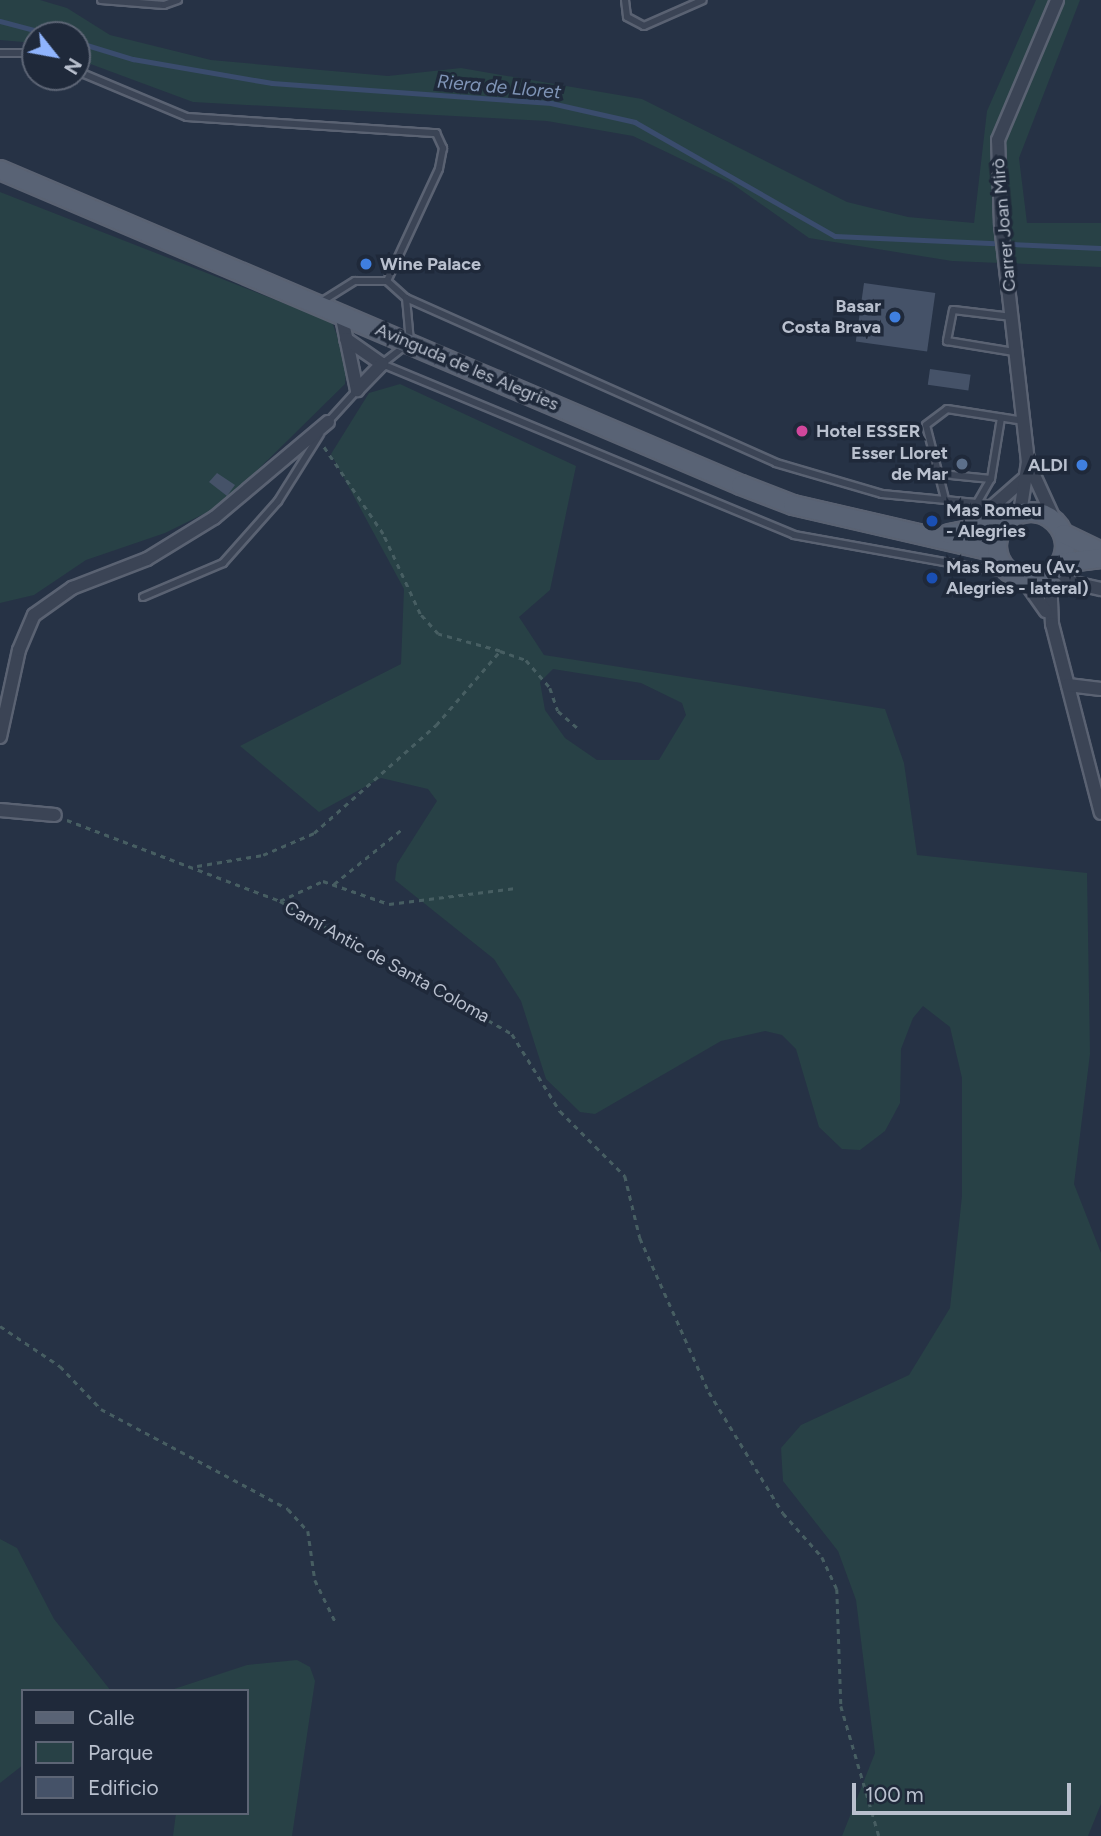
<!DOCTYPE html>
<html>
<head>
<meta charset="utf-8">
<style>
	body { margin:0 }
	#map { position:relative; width:1101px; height:1836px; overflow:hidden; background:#263245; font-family:Figtree,sans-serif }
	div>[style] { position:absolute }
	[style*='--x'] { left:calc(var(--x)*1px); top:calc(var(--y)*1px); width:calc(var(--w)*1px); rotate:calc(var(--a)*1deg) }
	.green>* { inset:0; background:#284146 }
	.stream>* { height:4.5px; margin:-2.25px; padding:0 2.25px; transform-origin:2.25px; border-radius:2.25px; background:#3a4c6d }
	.building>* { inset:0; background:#455268; transform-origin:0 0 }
	.path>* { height:2.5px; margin-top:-1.25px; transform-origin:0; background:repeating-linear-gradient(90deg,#475e62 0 5px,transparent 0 10px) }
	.roads { filter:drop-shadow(2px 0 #5a6272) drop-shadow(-2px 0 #5a6272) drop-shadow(0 2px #5a6272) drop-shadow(0 -2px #5a6272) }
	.service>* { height:6px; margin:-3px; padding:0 3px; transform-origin:3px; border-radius:3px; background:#3b4455 }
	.minor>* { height:12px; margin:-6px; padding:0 6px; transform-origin:6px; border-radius:6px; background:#3b4455 }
	.primary>* { height:18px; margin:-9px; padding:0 9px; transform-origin:9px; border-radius:9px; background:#596375 }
	.primary>.ring { margin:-9px; padding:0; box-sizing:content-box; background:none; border:18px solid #596375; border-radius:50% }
	.dots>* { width:19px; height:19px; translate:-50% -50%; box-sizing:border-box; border:4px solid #1f293a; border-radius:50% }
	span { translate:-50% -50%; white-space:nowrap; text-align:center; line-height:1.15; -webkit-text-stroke:7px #1f293a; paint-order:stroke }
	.street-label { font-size:18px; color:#b9c0ce }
	.poi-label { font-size:18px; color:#b9c0ce; font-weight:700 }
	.left { translate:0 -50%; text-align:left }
	.right { translate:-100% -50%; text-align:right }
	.water-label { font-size:19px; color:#7f94b6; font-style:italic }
	.legend { position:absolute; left:21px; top:1689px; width:228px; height:126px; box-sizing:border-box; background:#1f293a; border:2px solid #5d6575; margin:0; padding:9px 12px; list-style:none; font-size:21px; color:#b9c0ce }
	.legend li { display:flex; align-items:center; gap:14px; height:35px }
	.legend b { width:35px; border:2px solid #5d6575 }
	.north { position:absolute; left:21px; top:21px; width:70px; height:70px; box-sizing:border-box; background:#1f293a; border:2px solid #5d6575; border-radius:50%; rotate:121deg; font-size:19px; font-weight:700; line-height:28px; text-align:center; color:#b9c0ce }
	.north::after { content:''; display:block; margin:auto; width:24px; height:32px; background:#8fb4fd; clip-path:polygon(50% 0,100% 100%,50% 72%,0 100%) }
	.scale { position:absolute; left:852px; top:1783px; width:219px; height:32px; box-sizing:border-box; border:4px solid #b9c0ce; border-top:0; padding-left:9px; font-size:21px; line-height:24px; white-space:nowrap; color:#b9c0ce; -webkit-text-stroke:5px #1f293a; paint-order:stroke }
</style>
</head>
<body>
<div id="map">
	<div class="green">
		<div style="clip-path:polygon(0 0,40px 0,67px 8px,110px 35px,211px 60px,388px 76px,461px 68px,642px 99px,847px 202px,908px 217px,974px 223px,987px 111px,1036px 0,1080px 0,1019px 158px,1027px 223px,1101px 223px,1101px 267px,952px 261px,809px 238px,731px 183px,633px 136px,547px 121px,193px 102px,77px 59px,77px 35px,35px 35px,35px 43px,0 40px)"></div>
		<div style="clip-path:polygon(0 192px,332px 322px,347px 362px,345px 384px,222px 505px,165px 533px,86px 560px,34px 595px,0 603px)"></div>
		<div style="clip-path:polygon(evenodd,400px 384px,576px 466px,550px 590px,519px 617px,544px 655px,885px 709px,904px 763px,917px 855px,1087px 873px,1090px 1054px,1074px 1184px,1101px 1253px,1101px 1804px,1088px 1836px,842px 1836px,875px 1753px,856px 1600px,838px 1551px,783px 1481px,781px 1448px,801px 1425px,909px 1375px,950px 1308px,962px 1196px,962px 1078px,950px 1027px,923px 1006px,913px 1018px,901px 1049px,900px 1103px,885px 1131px,860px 1150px,842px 1149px,819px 1127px,796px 1049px,782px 1035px,765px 1031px,721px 1041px,595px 1114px,580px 1112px,546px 1079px,521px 1001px,494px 959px,395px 880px,397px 864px,437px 801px,428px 789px,381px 778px,319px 812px,240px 746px,401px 664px,404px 589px,331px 454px,369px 393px,400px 384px,553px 669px,641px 683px,682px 703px,686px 715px,659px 760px,597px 760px,565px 738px,545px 710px,540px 682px,553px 669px)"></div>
		<div style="clip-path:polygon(0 1539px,17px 1548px,54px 1619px,111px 1691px,23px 1691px,23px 1765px,0 1783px)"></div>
		<div style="clip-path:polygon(297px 1660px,310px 1667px,315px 1681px,292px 1836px,173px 1836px,176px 1813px,247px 1813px,247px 1691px,174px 1689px,247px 1665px)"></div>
	</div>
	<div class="stream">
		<div style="--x:0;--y:21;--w:55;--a:14.8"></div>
		<div style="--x:77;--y:42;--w:59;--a:16.9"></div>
		<div style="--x:133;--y:59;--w:141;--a:9.8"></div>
		<div style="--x:272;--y:83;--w:280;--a:4.1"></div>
		<div style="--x:551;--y:103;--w:86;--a:12.7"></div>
		<div style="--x:635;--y:122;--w:230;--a:29.7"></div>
		<div style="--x:835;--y:236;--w:266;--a:2.6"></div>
	</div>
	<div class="building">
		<div style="left:864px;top:283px;width:72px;height:59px;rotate:8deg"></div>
		<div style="left:930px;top:369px;width:41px;height:16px;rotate:8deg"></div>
		<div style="clip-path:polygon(217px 473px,235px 485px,227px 496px,209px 482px)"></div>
	</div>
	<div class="path">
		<div style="--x:500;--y:651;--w:28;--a:19"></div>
		<div style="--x:526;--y:660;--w:37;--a:49"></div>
		<div style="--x:550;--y:688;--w:24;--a:71"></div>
		<div style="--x:558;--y:711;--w:29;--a:41"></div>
		<div style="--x:67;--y:820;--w:228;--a:20.8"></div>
		<div style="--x:280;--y:901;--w:267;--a:29.8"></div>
		<div style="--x:512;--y:1034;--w:91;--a:58.1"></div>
		<div style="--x:560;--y:1111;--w:92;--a:45"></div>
		<div style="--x:625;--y:1176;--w:64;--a:76.4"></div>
		<div style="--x:640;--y:1238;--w:169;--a:65.9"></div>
		<div style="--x:709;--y:1392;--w:142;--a:58.6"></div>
		<div style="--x:783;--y:1513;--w:59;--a:48.4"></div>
		<div style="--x:822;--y:1557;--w:35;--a:65"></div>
		<div style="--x:837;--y:1589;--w:117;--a:88"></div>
		<div style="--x:841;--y:1706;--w:135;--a:73.7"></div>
		<div style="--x:197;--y:866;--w:67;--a:-9.5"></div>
		<div style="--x:263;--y:855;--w:56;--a:-23.3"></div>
		<div style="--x:314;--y:833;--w:163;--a:-41.5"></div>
		<div style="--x:436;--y:725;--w:98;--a:-49.1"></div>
		<div style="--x:500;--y:651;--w:64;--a:-164.7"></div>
		<div style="--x:438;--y:634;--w:27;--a:-132"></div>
		<div style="--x:420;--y:614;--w:88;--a:-114.8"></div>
		<div style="--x:383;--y:534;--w:107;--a:-124.3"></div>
		<div style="--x:334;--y:884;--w:86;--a:-38.9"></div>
		<div style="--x:280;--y:901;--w:47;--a:-24.9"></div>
		<div style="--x:323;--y:881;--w:70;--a:19.2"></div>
		<div style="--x:389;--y:904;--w:128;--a:-7.2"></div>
		<div style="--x:0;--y:1326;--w:72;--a:33.7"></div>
		<div style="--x:60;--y:1366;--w:59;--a:46.4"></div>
		<div style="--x:101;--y:1409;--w:212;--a:28.1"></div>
		<div style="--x:288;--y:1509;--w:30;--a:48"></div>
		<div style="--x:308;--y:1531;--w:49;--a:81.9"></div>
		<div style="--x:315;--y:1580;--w:48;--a:64"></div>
	</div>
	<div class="roads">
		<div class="service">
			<div style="--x:101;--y:0;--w:63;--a:4.5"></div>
			<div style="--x:164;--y:5;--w:15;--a:-20"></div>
			<div style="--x:625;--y:0;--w:17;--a:83"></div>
			<div style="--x:627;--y:17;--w:19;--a:28"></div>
			<div style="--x:644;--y:26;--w:64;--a:-23.8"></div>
			<div style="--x:0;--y:53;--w:35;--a:0"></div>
			<div style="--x:77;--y:71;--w:119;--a:22.7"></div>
			<div style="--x:187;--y:117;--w:250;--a:3.7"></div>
			<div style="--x:436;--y:133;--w:17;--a:65"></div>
			<div style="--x:443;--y:148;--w:21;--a:101"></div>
			<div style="--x:439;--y:169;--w:123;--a:114.9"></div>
			<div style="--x:406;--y:298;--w:405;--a:24"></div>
			<div style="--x:776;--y:463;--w:110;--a:16.3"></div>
			<div style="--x:882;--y:494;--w:105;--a:5.4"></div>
			<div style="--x:987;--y:504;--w:29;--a:29"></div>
			<div style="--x:321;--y:302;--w:40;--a:-32"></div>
			<div style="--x:355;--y:281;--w:32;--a:0"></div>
			<div style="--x:387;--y:281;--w:25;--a:42"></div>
			<div style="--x:406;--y:298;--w:44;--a:84.8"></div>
			<div style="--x:410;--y:342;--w:36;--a:142"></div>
			<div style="--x:382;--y:364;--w:446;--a:22.5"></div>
			<div style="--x:794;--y:535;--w:219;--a:10.2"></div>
			<div style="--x:1012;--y:317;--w:59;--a:-173.2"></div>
			<div style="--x:953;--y:310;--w:32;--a:101"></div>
			<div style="--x:947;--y:341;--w:68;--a:9.3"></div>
			<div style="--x:328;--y:422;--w:43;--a:-47.8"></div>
			<div style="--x:941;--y:474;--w:50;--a:5.7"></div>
			<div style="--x:945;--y:499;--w:76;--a:-104.4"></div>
			<div style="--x:926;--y:425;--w:26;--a:-37"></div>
			<div style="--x:947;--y:409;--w:78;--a:8.9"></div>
			<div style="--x:977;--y:503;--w:28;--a:-60"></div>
			<div style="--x:991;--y:479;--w:62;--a:-80.7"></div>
			<div style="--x:143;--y:597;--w:87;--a:-23"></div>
			<div style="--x:223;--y:563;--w:83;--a:-48.4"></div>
			<div style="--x:278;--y:501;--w:79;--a:-57.9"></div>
		</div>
		<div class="minor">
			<div style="--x:341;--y:313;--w:79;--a:78.3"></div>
			<div style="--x:346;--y:339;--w:44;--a:34.8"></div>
			<div style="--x:382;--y:364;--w:36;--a:134"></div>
			<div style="--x:1028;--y:462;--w:63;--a:65.5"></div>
			<div style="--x:992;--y:507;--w:44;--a:-41.3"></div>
			<div style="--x:1020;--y:513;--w:52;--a:-81.1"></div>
			<div style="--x:1028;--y:462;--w:240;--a:-96.5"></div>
			<div style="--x:1001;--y:224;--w:84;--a:-92"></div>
			<div style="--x:998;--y:140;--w:152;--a:-67.1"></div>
			<div style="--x:1057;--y:568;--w:19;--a:47"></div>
			<div style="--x:1070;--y:582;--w:32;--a:13"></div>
			<div style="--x:1050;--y:575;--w:49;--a:87.7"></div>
			<div style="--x:1052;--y:624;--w:195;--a:75.5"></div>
			<div style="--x:1024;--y:580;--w:38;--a:55"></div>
			<div style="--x:1068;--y:685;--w:33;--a:7"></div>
			<div style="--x:0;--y:737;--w:89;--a:-77.7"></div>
			<div style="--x:19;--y:650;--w:38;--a:-67"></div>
			<div style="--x:34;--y:615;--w:47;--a:-35.4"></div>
			<div style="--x:72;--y:588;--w:80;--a:-21.1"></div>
			<div style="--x:147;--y:559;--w:79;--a:-31.5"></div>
			<div style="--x:214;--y:518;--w:149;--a:-40.1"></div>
			<div style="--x:0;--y:810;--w:55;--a:5.2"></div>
		</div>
		<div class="primary">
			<div style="--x:0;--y:170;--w:805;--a:23.03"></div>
			<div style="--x:741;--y:485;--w:56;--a:21"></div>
			<div style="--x:793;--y:505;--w:209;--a:13"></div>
			<div class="ring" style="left:997px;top:512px;width:50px;height:50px"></div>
			<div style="--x:949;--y:534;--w:56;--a:-11.3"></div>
			<div style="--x:1064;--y:534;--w:41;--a:25.9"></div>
			<div style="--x:1061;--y:563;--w:40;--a:-7.1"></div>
		</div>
	</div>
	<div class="dots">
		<div style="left:366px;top:264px;background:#3f7fe0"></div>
		<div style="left:895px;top:317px;background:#3f7fe0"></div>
		<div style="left:802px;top:431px;background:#d1479c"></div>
		<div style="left:962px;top:464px;background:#5c6f8a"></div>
		<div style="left:1082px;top:465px;background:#3f7fe0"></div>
		<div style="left:932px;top:521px;background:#1a4fb4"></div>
		<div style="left:932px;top:578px;background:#1a4fb4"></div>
	</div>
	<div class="street-label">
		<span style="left:1004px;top:225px;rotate:-95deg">Carrer Joan Mirò</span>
		<span style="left:467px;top:367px;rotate:23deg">Avinguda de les Alegries</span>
		<span style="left:387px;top:962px;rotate:29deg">Camí Antic de Santa Coloma</span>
	</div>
	<div class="poi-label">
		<span class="left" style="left:380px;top:264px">Wine Palace</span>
		<span class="right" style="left:881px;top:317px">Basar<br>Costa Brava</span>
		<span class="left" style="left:816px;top:431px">Hotel ESSER</span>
		<span class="right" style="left:948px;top:464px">Esser Lloret<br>de Mar</span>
		<span class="right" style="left:1068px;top:465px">ALDI</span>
		<span class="left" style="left:946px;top:521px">Mas Romeu<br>- Alegries</span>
		<span class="left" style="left:946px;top:578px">Mas Romeu (Av.<br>Alegries - lateral)</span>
	</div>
	<div class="water-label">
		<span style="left:499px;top:87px;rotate:5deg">Riera de Lloret</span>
	</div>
	<ul class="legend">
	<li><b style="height:9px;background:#596375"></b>Calle</li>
	<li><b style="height:19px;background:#284146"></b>Parque</li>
	<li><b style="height:19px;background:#455268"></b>Edificio</li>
	</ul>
	<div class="north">N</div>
	<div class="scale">100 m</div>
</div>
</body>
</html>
